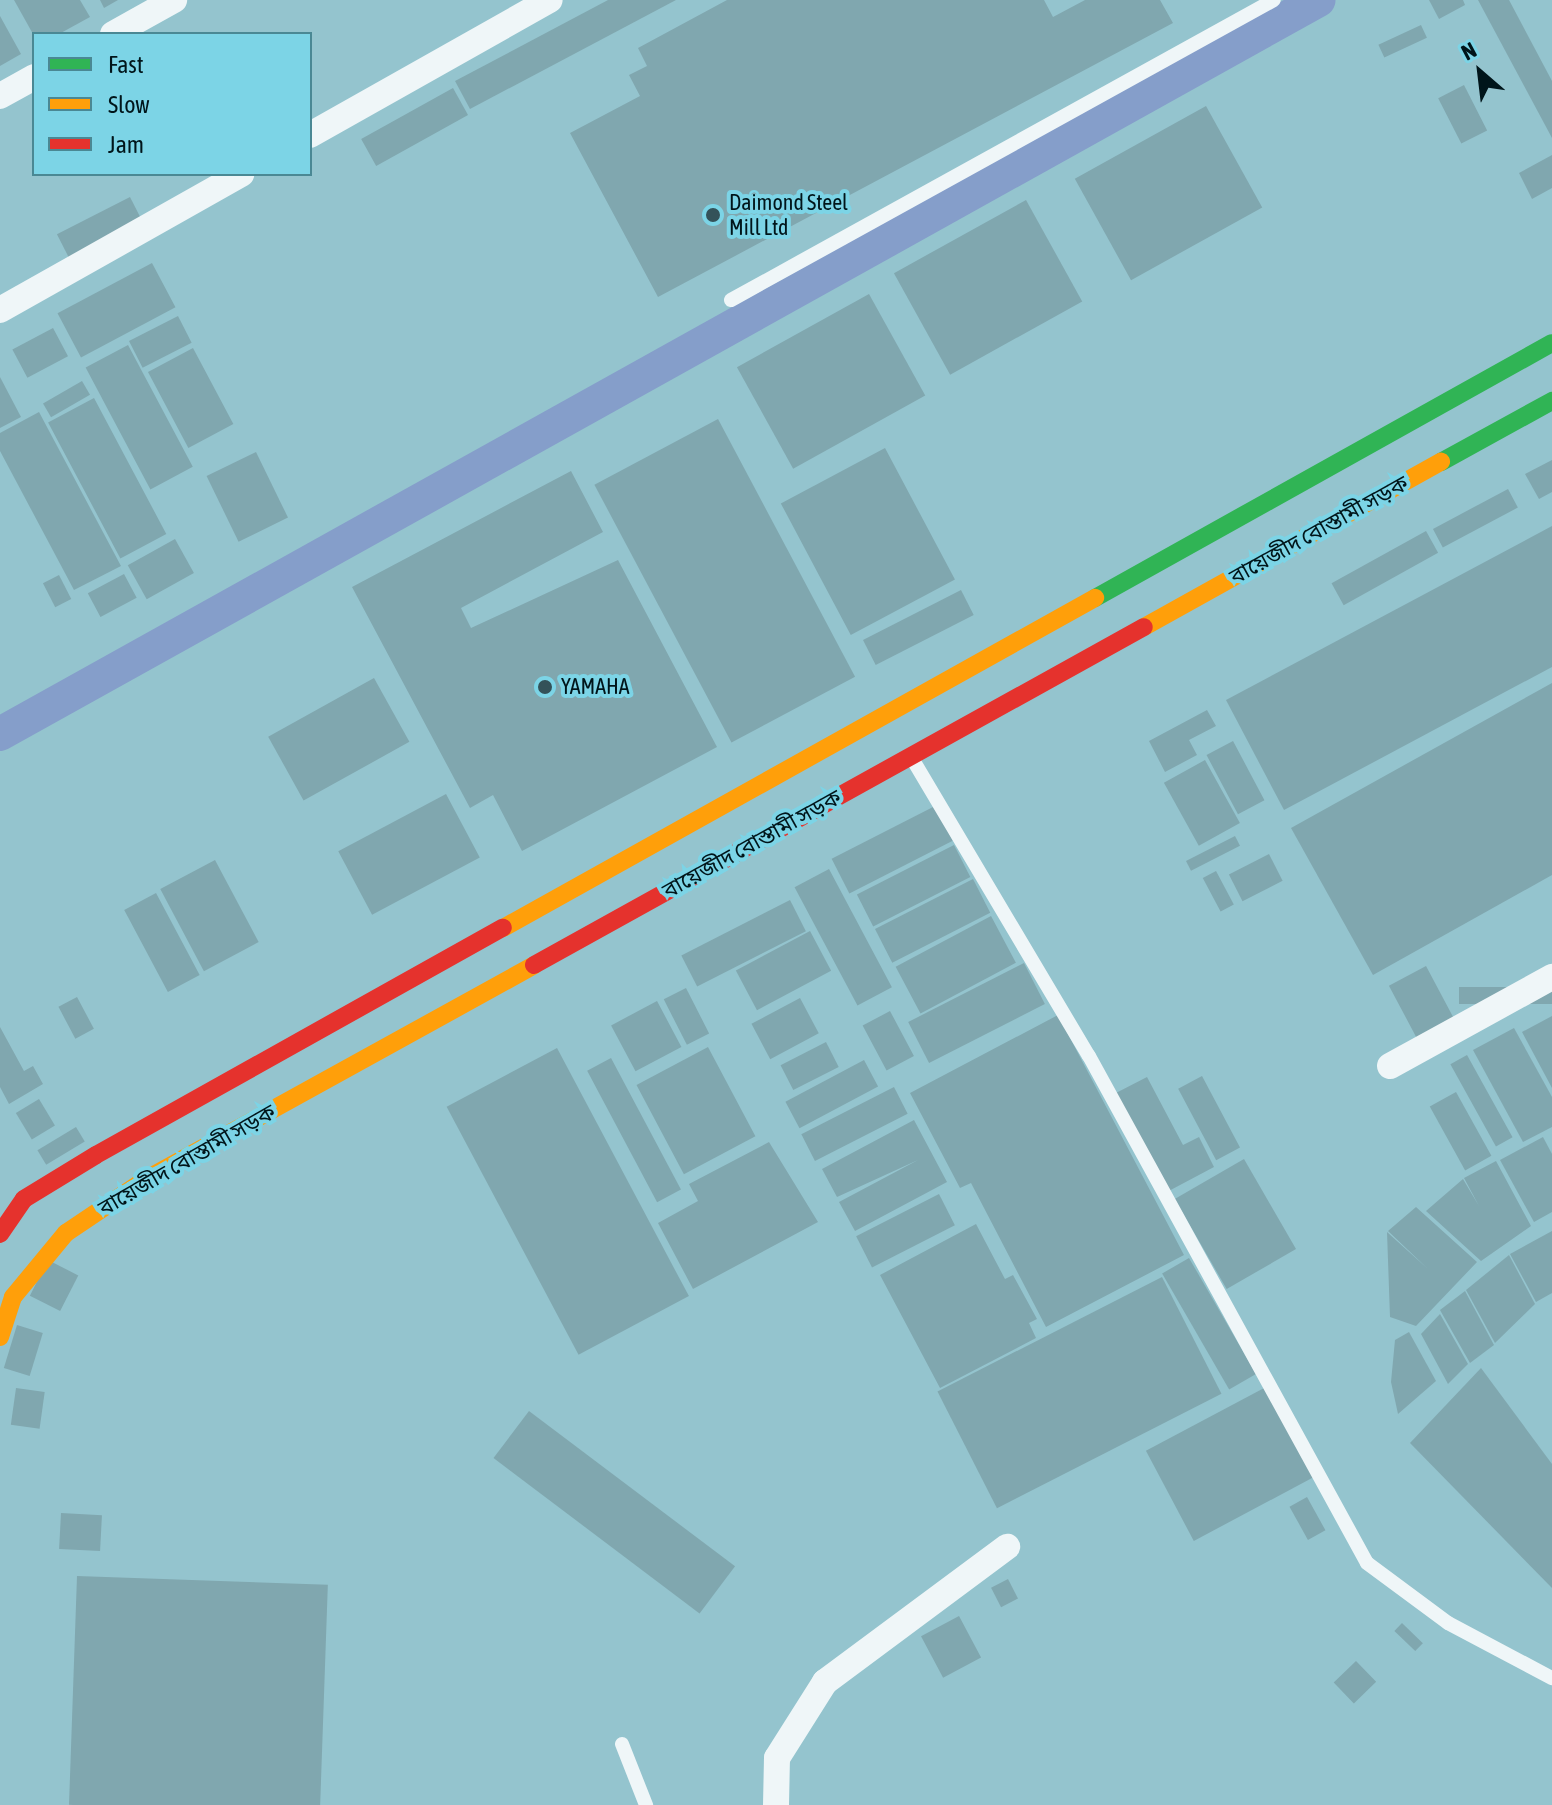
<!DOCTYPE html>
<html>
<head>
<meta charset="utf-8">
<style>
	body { margin:0 }
	#map { position:relative; width:1552px; height:1805px; overflow:hidden; background:#94c4ce; font-family:"Asap Condensed","Noto Sans Bengali",sans-serif }
	div>[style] { position:absolute }
	[style*='--x'] { left:calc(var(--x)*1px); top:calc(var(--y)*1px); width:calc(var(--w)*1px); rotate:calc(var(--a)*1deg) }
	.canal>* { height:34px; margin:-17px; padding:0 17px; transform-origin:17px; border-radius:17px; background:#859eca }
	.building>* { inset:0; background:#80a7af; transform-origin:0 0 }
	.lane>* { height:14px; margin:-7px; padding:0 7px; transform-origin:7px; border-radius:7px; background:#eff6f8 }
	.street>* { height:26px; margin:-13px; padding:0 13px; transform-origin:13px; border-radius:13px; background:#eff6f8 }
	.fast>* { height:18px; margin:-9px; padding:0 9px; transform-origin:9px; border-radius:9px; background:#30b455 }
	.slow>* { height:18px; margin:-9px; padding:0 9px; transform-origin:9px; border-radius:9px; background:#ff9f0a }
	.jam>* { height:18px; margin:-9px; padding:0 9px; transform-origin:9px; border-radius:9px; background:#e5322d }
	.dots>* { width:22px; height:22px; translate:-50% -50%; box-sizing:border-box; border:4px solid #7cd4e6; border-radius:50% }
	span { translate:-50% -50%; white-space:nowrap; text-align:center; line-height:1.15; -webkit-text-stroke:8px #7cd4e6; paint-order:stroke }
	.poi-label { font-size:22px; color:#00151a }
	.left { translate:0 -50%; text-align:left }
	.street-label { font-size:22px; color:#00151a }
	.legend { position:absolute; left:32px; top:32px; width:280px; height:144px; box-sizing:border-box; background:#7cd4e6; border:2px solid #4a8894; margin:0; padding:10px 14px; list-style:none; font-size:24px; color:#00151a }
	.legend li { display:flex; align-items:center; gap:16px; height:40px }
	.legend b { width:40px; border:2px solid #4a8894 }
	.north { position:absolute; left:1440px; top:32px; width:80px; height:80px; -webkit-text-stroke:6px #7cd4e6; paint-order:stroke; rotate:332deg; font-size:22px; font-weight:700; line-height:32px; text-align:center; color:#00151a }
	.north::after { content:''; display:block; margin:auto; width:28px; height:36px; background:#00151a; clip-path:polygon(50% 0,100% 100%,50% 72%,0 100%) }
</style>
</head>
<body>
<div id="map">
	<div class="canal">
		<div style="--x:0;--y:734;--w:1509;--a:-29.1"></div>
	</div>
	<div class="building">
		<div style="clip-path:polygon(14px 0,80px 0,90px 17px,59px 34px,33px 34px)"></div>
		<div style="clip-path:polygon(100px 0,118px 0,104px 8px)"></div>
		<div style="clip-path:polygon(608px 0,676px 0,470px 109px,455px 81px)"></div>
		<div style="clip-path:polygon(727px 0,1044px 0,1053px 17px,1085px 0,1160px 0,1173px 23px,658px 297px,570px 133px,640px 96px,629px 75px,647px 66px,638px 48px)"></div>
		<div style="clip-path:polygon(1429px 0,1463px 0,1465px 5px,1439px 19px)"></div>
		<div style="clip-path:polygon(1478px 0,1509px 0,1552px 81px,1552px 138px)"></div>
		<div style="clip-path:polygon(0 16px,21px 54px,0 66px)"></div>
		<div style="left:1421px;top:25px;width:14px;height:47px;rotate:65deg"></div>
		<div style="left:1464px;top:85px;width:51px;height:29px;rotate:63deg"></div>
		<div style="left:453px;top:88px;width:31px;height:105px;rotate:61deg"></div>
		<div style="left:1206px;top:106px;width:116px;height:150px;rotate:61deg"></div>
		<div style="clip-path:polygon(1552px 155px,1552px 188px,1532px 199px,1519px 173px)"></div>
		<div style="left:130px;top:197px;width:30px;height:82px;rotate:63deg"></div>
		<div style="left:1026px;top:200px;width:116px;height:151px;rotate:61deg"></div>
		<div style="left:152px;top:263px;width:50px;height:107px;rotate:62deg"></div>
		<div style="left:869px;top:294px;width:116px;height:151px;rotate:61deg"></div>
		<div style="left:178px;top:316px;width:30px;height:55px;rotate:63deg"></div>
		<div style="left:53px;top:328px;width:32px;height:46px;rotate:62deg"></div>
		<div style="left:128px;top:345px;width:138px;height:48px;rotate:62deg"></div>
		<div style="left:193px;top:348px;width:86px;height:51px;rotate:62deg"></div>
		<div style="clip-path:polygon(0 377px,21px 417px,0 428px)"></div>
		<div style="left:82px;top:381px;width:16px;height:45px;rotate:60deg"></div>
		<div style="left:94px;top:398px;width:154px;height:52px;rotate:62deg"></div>
		<div style="clip-path:polygon(39px 412px,121px 566px,74px 590px,0 451px,0 433px)"></div>
		<div style="left:718px;top:419px;width:292px;height:140px;rotate:62deg"></div>
		<div style="left:885px;top:448px;width:149px;height:118px;rotate:62deg"></div>
		<div style="left:256px;top:452px;width:73px;height:55px;rotate:64deg"></div>
		<div style="clip-path:polygon(1552px 460px,1552px 492px,1539px 499px,1525px 474px)"></div>
		<div style="clip-path:polygon(571px 471px,603px 532px,461px 608px,471px 628px,618px 560px,717px 747px,522px 851px,493px 795px,470px 808px,352px 587px)"></div>
		<div style="left:1508px;top:489px;width:21px;height:85px;rotate:62deg"></div>
		<div style="clip-path:polygon(1552px 526px,1552px 667px,1284px 810px,1226px 700px)"></div>
		<div style="left:1426px;top:531px;width:25px;height:108px;rotate:61deg"></div>
		<div style="left:175px;top:539px;width:39px;height:54px;rotate:61deg"></div>
		<div style="left:124px;top:574px;width:27px;height:41px;rotate:62deg"></div>
		<div style="left:59px;top:575px;width:27px;height:18px;rotate:63deg"></div>
		<div style="left:961px;top:590px;width:28px;height:110px;rotate:63deg"></div>
		<div style="left:374px;top:678px;width:73px;height:121px;rotate:61deg"></div>
		<div style="clip-path:polygon(1552px 683px,1552px 875px,1373px 975px,1291px 828px)"></div>
		<div style="clip-path:polygon(1207px 710px,1216px 726px,1189px 740px,1197px 755px,1165px 772px,1149px 741px)"></div>
		<div style="left:1233px;top:741px;width:67px;height:30px;rotate:62deg"></div>
		<div style="left:1205px;top:760px;width:72px;height:47px;rotate:61deg"></div>
		<div style="left:446px;top:794px;width:72px;height:122px;rotate:62deg"></div>
		<div style="left:935px;top:806px;width:39px;height:116px;rotate:63deg"></div>
		<div style="left:1235px;top:836px;width:11px;height:55px;rotate:63deg"></div>
		<div style="left:954px;top:845px;width:36px;height:109px;rotate:63deg"></div>
		<div style="left:1269px;top:854px;width:30px;height:45px;rotate:63deg"></div>
		<div style="left:215px;top:860px;width:93px;height:62px;rotate:62deg"></div>
		<div style="left:829px;top:869px;width:134px;height:39px;rotate:62deg"></div>
		<div style="left:1216px;top:871px;width:38px;height:15px;rotate:62deg"></div>
		<div style="left:973px;top:879px;width:38px;height:110px;rotate:63deg"></div>
		<div style="left:156px;top:893px;width:93px;height:36px;rotate:62deg"></div>
		<div style="left:790px;top:900px;width:35px;height:122px;rotate:63deg"></div>
		<div style="left:991px;top:916px;width:53px;height:108px;rotate:62deg"></div>
		<div style="left:810px;top:931px;width:45px;height:84px;rotate:62deg"></div>
		<div style="left:1024px;top:963px;width:46px;height:130px;rotate:63deg"></div>
		<div style="left:1426px;top:966px;width:60px;height:42px;rotate:62deg"></div>
		<div style="left:1552px;top:987px;width:17px;height:93px;rotate:90deg"></div>
		<div style="left:686px;top:988px;width:51px;height:25px;rotate:63deg"></div>
		<div style="left:77px;top:997px;width:36px;height:21px;rotate:62deg"></div>
		<div style="left:800px;top:998px;width:40px;height:55px;rotate:62deg"></div>
		<div style="left:657px;top:1001px;width:52px;height:52px;rotate:62deg"></div>
		<div style="left:890px;top:1011px;width:51px;height:31px;rotate:62deg"></div>
		<div style="clip-path:polygon(1058px 1015px,1184px 1255px,1046px 1327px,971px 1183px,960px 1188px,910px 1093px)"></div>
		<div style="clip-path:polygon(1552px 1016px,1552px 1088px,1522px 1032px)"></div>
		<div style="clip-path:polygon(0 1027px,24px 1071px,33px 1066px,43px 1084px,9px 1104px,0 1087px)"></div>
		<div style="clip-path:polygon(1514px 1028px,1552px 1097px,1552px 1127px,1523px 1142px,1473px 1050px)"></div>
		<div style="left:826px;top:1042px;width:28px;height:51px;rotate:63deg"></div>
		<div style="left:708px;top:1047px;width:101px;height:81px;rotate:62deg"></div>
		<div style="left:557px;top:1048px;width:281px;height:125px;rotate:62deg"></div>
		<div style="left:1467px;top:1055px;width:94px;height:19px;rotate:61deg"></div>
		<div style="left:611px;top:1058px;width:149px;height:27px;rotate:62deg"></div>
		<div style="left:864px;top:1060px;width:30px;height:89px;rotate:62deg"></div>
		<div style="left:1202px;top:1076px;width:81px;height:27px;rotate:62deg"></div>
		<div style="clip-path:polygon(1147px 1077px,1183px 1145px,1199px 1137px,1214px 1167px,1165px 1193px,1114px 1094px)"></div>
		<div style="left:894px;top:1087px;width:30px;height:104px;rotate:63deg"></div>
		<div style="left:1456px;top:1092px;width:73px;height:30px;rotate:61deg"></div>
		<div style="left:39px;top:1099px;width:31px;height:27px;rotate:59deg"></div>
		<div style="clip-path:polygon(914px 1120px,947px 1182px,855px 1231px,839px 1202px,918px 1160px,837px 1197px,822px 1169px)"></div>
		<div style="left:76px;top:1127px;width:17px;height:45px;rotate:59deg"></div>
		<div style="clip-path:polygon(1543px 1137px,1552px 1154px,1552px 1212px,1534px 1222px,1500px 1160px)"></div>
		<div style="clip-path:polygon(769px 1142px,818px 1222px,693px 1289px,658px 1223px,698px 1201px,689px 1184px)"></div>
		<div style="left:1244px;top:1159px;width:104px;height:80px;rotate:60deg"></div>
		<div style="clip-path:polygon(1496px 1161px,1531px 1226px,1481px 1261px,1426px 1211px,1463px 1179px,1479px 1206px,1464px 1178px)"></div>
		<div style="left:939px;top:1194px;width:35px;height:93px;rotate:63deg"></div>
		<div style="clip-path:polygon(1416px 1207px,1477px 1262px,1416px 1326px,1390px 1317px,1387px 1232px,1428px 1269px,1388px 1231px)"></div>
		<div style="clip-path:polygon(976px 1224px,1005px 1279px,1013px 1275px,1037px 1319px,1029px 1323px,1036px 1338px,940px 1388px,880px 1275px)"></div>
		<div style="clip-path:polygon(1552px 1231px,1552px 1293px,1536px 1302px,1510px 1254px)"></div>
		<div style="clip-path:polygon(1509px 1255px,1535px 1304px,1495px 1343px,1466px 1290px)"></div>
		<div style="left:1189px;top:1258px;width:134px;height:31px;rotate:60deg"></div>
		<div style="left:48px;top:1260px;width:34px;height:40px;rotate:27deg"></div>
		<div style="left:1162px;top:1277px;width:131px;height:252px;rotate:63deg"></div>
		<div style="clip-path:polygon(1465px 1291px,1494px 1345px,1470px 1363px,1440px 1310px)"></div>
		<div style="clip-path:polygon(1440px 1314px,1468px 1364px,1448px 1384px,1421px 1334px)"></div>
		<div style="left:17px;top:1325px;width:27px;height:45px;rotate:17deg"></div>
		<div style="clip-path:polygon(1409px 1332px,1436px 1381px,1398px 1414px,1391px 1382px,1395px 1340px)"></div>
		<div style="clip-path:polygon(1481px 1368px,1552px 1464px,1552px 1588px,1410px 1443px)"></div>
		<div style="left:1266px;top:1387px;width:102px;height:136px;rotate:62deg"></div>
		<div style="left:16px;top:1388px;width:29px;height:37px;rotate:8deg"></div>
		<div style="left:529px;top:1411px;width:258px;height:59px;rotate:37deg"></div>
		<div style="left:1307px;top:1497px;width:38px;height:20px;rotate:61deg"></div>
		<div style="left:61px;top:1513px;width:41px;height:36px;rotate:3deg"></div>
		<div style="left:77px;top:1576px;width:251px;height:229px;rotate:2deg"></div>
		<div style="left:1008px;top:1579px;width:22px;height:19px;rotate:63deg"></div>
		<div style="left:959px;top:1616px;width:47px;height:43px;rotate:62deg"></div>
		<div style="left:1402px;top:1623px;width:29px;height:11px;rotate:44deg"></div>
		<div style="left:1356px;top:1661px;width:29px;height:31px;rotate:46deg"></div>
	</div>
	<div class="lane">
		<div style="--x:731;--y:300;--w:620;--a:-28.92"></div>
		<div style="--x:913;--y:760;--w:344;--a:59.3"></div>
		<div style="--x:1089;--y:1056;--w:578;--a:61.26"></div>
		<div style="--x:1367;--y:1563;--w:101;--a:36.5"></div>
		<div style="--x:1448;--y:1623;--w:118;--a:27.9"></div>
		<div style="--x:622;--y:1744;--w:66;--a:68.5"></div>
	</div>
	<div class="street">
		<div style="--x:113;--y:34;--w:70;--a:-29.1"></div>
		<div style="--x:0;--y:96;--w:39;--a:-29"></div>
		<div style="--x:310;--y:135;--w:275;--a:-29.4"></div>
		<div style="--x:0;--y:310;--w:277;--a:-29.4"></div>
		<div style="--x:1390;--y:1066;--w:185;--a:-28.8"></div>
		<div style="--x:776;--y:1805;--w:47;--a:-88.8"></div>
		<div style="--x:777;--y:1758;--w:90;--a:-57.7"></div>
		<div style="--x:825;--y:1682;--w:227;--a:-36.6"></div>
	</div>
	<div class="fast">
		<div style="--x:1441;--y:462;--w:127;--a:-28.8"></div>
		<div style="--x:1095;--y:598;--w:523;--a:-29.16"></div>
	</div>
	<div class="slow">
		<div style="--x:1144;--y:627;--w:340;--a:-29.1"></div>
		<div style="--x:503;--y:928;--w:678;--a:-29.14"></div>
		<div style="--x:0;--y:1337;--w:42;--a:-72"></div>
		<div style="--x:13;--y:1297;--w:83;--a:-50.4"></div>
		<div style="--x:66;--y:1233;--w:95;--a:-33.9"></div>
		<div style="--x:145;--y:1180;--w:444;--a:-28.9"></div>
	</div>
	<div class="jam">
		<div style="--x:534;--y:965;--w:697;--a:-28.99"></div>
		<div style="--x:0;--y:1234;--w:42;--a:-55.6"></div>
		<div style="--x:24;--y:1199;--w:84;--a:-31.4"></div>
		<div style="--x:96;--y:1155;--w:466;--a:-29.2"></div>
	</div>
	<div class="dots">
		<div style="left:713px;top:215px;background:#345259"></div>
		<div style="left:545px;top:687px;background:#345259"></div>
	</div>
	<div class="poi-label">
		<span class="left" style="left:729px;top:215px">Daimond Steel<br>Mill Ltd</span>
		<span class="left" style="left:561px;top:687px">YAMAHA</span>
	</div>
	<div class="street-label">
		<span style="left:1319px;top:530px;rotate:-29deg">বায়েজীদ বোস্তামী সড়ক</span>
		<span style="left:752px;top:844px;rotate:-29deg">বায়েজীদ বোস্তামী সড়ক</span>
		<span style="left:187px;top:1160px;rotate:-30deg">বায়েজীদ বোস্তামী সড়ক</span>
	</div>
	<ul class="legend">
	<li><b style="height:10px;background:#30b455"></b>Fast</li>
	<li><b style="height:10px;background:#ff9f0a"></b>Slow</li>
	<li><b style="height:10px;background:#e5322d"></b>Jam</li>
	</ul>
	<div class="north">N</div>
</div>
</body>
</html>
